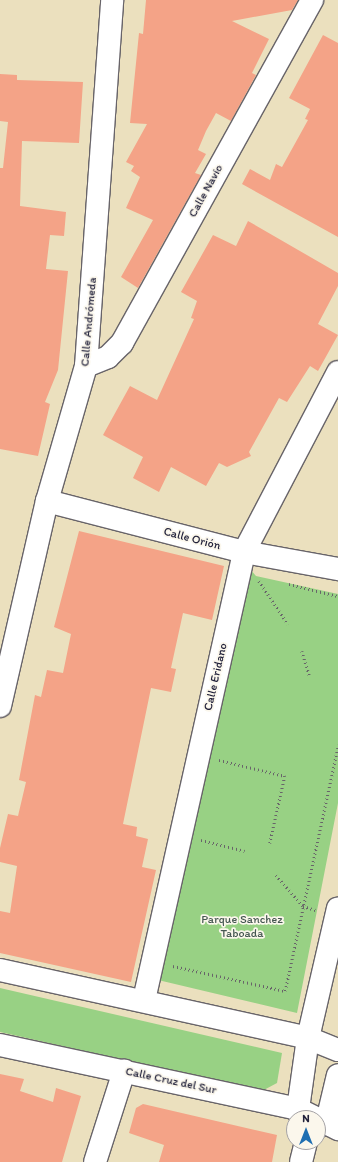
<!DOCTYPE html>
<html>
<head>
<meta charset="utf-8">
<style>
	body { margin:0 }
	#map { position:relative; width:338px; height:1162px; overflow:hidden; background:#ebe0be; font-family:Itim,sans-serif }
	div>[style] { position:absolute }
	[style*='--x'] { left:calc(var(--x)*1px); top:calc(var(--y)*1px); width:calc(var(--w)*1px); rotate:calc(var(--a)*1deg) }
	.green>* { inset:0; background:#98d184 }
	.building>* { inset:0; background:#f4a387 }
	.path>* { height:2.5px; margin-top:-1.25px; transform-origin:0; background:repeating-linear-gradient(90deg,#686469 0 1px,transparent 0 4px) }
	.roads { filter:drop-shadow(1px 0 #686469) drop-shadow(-1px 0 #686469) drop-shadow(0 1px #686469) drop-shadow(0 -1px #686469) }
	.minor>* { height:22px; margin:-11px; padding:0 11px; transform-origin:11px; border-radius:11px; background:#fff }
	.major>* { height:22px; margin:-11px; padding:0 11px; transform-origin:11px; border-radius:11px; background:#fff }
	span { translate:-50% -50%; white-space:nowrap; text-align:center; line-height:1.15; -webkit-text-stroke:3.5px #fbf7ec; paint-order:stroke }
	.street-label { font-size:12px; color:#22223b }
	.park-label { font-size:12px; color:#455751 }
	.north { position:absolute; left:286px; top:1110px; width:40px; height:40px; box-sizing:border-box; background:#fbf7ec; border:1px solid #a4a2a5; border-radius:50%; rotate:0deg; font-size:11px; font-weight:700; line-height:16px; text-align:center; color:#22223b }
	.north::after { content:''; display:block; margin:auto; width:14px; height:18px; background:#1f6fb2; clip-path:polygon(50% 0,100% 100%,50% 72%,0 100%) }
</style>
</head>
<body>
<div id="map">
	<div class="green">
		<div style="clip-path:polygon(249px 568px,256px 576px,338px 594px,338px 803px,297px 1013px,158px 980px)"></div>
		<div style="clip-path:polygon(0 988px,282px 1053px,277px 1083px,262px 1091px,0 1032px)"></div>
	</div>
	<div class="building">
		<div style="clip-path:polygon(146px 0,298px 0,292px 10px,232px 21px,269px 39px,252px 73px,256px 75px,231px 121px,216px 113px,206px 131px,198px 150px,206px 154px,195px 173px,201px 175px,138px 288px,121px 277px,153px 220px,126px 208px,140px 177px,131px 171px,134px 166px,126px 162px,147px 124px,130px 123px,139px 33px,143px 34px)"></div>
		<div style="clip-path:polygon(323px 35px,338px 43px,338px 237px,242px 184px,250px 169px,270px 180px,276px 164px,282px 167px,308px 120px,305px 119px,310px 109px,289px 98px)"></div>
		<div style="clip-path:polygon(0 74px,17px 75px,17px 80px,83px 82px,79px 143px,22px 141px,20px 206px,66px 212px,64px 236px,50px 235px,46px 269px,68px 271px,58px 370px,45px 402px,50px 404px,38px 456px,0 449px,0 168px,3px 168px,8px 122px,0 121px)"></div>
		<div style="clip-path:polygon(248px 221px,338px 273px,338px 286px,318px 324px,338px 335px,318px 371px,310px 366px,287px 402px,279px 398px,249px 452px,251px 456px,227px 467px,219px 463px,206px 486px,171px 467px,159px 492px,133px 478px,143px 457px,103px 435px,130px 386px,157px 400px,194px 319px,191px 318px,197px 301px,181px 292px,213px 235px,236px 246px)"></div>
		<div style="clip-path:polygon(79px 531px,224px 566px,212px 620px,183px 613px,171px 668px,176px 669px,171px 692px,151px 688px,123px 824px,137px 827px,136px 836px,148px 839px,142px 867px,156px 870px,131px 982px,0 953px,0 911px,10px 913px,17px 866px,0 862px,0 848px,8px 814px,18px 816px,26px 782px,19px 780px,35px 695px,41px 697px,47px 670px,63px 673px,71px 634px,54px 627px)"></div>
		<div style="clip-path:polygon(0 1074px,24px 1079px,20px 1091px,53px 1102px,56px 1088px,81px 1096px,62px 1162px,0 1162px)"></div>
		<div style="clip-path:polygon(143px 1104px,277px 1135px,272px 1162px,159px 1162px,164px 1145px,129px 1133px,136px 1108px)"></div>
	</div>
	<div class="path">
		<div style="--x:259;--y:581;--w:52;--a:56"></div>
		<div style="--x:289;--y:584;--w:50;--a:13.8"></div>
		<div style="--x:302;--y:651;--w:27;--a:73"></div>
		<div style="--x:219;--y:760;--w:68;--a:13.6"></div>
		<div style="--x:285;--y:776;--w:69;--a:102.6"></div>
		<div style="--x:201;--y:840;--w:45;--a:14"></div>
		<div style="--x:276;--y:875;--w:41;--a:48.9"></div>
		<div style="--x:303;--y:906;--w:13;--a:18"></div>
		<div style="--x:173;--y:966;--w:115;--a:12.6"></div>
		<div style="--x:285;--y:991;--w:252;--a:-77.8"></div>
	</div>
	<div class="roads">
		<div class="minor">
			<div style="--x:86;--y:366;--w:24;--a:-22"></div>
			<div style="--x:108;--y:357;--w:20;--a:-45"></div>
			<div style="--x:122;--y:343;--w:392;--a:-61"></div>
			<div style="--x:47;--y:501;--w:203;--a:14.5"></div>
			<div style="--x:244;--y:552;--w:96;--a:10.3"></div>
			<div style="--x:0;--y:706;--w:210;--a:-77.1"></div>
			<div style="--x:47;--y:501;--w:141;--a:-73.9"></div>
			<div style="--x:86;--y:366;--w:367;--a:-85.9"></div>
			<div style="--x:0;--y:970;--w:315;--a:12.4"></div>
			<div style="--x:308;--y:1038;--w:32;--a:22"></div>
			<div style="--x:144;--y:1000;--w:459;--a:-77.4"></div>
			<div style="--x:244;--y:552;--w:203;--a:-62.4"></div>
			<div style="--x:0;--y:1045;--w:305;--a:12.1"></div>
			<div style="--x:298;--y:1109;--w:45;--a:26.6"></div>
			<div style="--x:95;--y:1162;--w:96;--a:-72.3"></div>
		</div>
		<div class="major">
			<div style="--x:301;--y:1118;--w:9;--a:-108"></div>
			<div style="--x:298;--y:1109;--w:72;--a:-82"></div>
			<div style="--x:308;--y:1038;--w:133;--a:-77"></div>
			<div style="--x:318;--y:1127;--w:11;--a:-34"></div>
			<div style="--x:327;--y:1121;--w:47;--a:-76.6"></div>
			<div style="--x:301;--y:1162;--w:21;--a:-76"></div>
		</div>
	</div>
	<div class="street-label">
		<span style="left:206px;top:191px;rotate:-61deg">Calle Navío</span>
		<span style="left:89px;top:322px;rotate:-85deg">Calle Andrómeda</span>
		<span style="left:192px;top:539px;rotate:15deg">Calle Orión</span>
		<span style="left:216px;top:677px;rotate:-77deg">Calle Eridano</span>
		<span style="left:171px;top:1081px;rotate:12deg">Calle Cruz del Sur</span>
	</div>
	<div class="park-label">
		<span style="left:242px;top:927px">Parque Sanchez<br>Taboada</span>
	</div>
	<div class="north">N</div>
</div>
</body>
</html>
